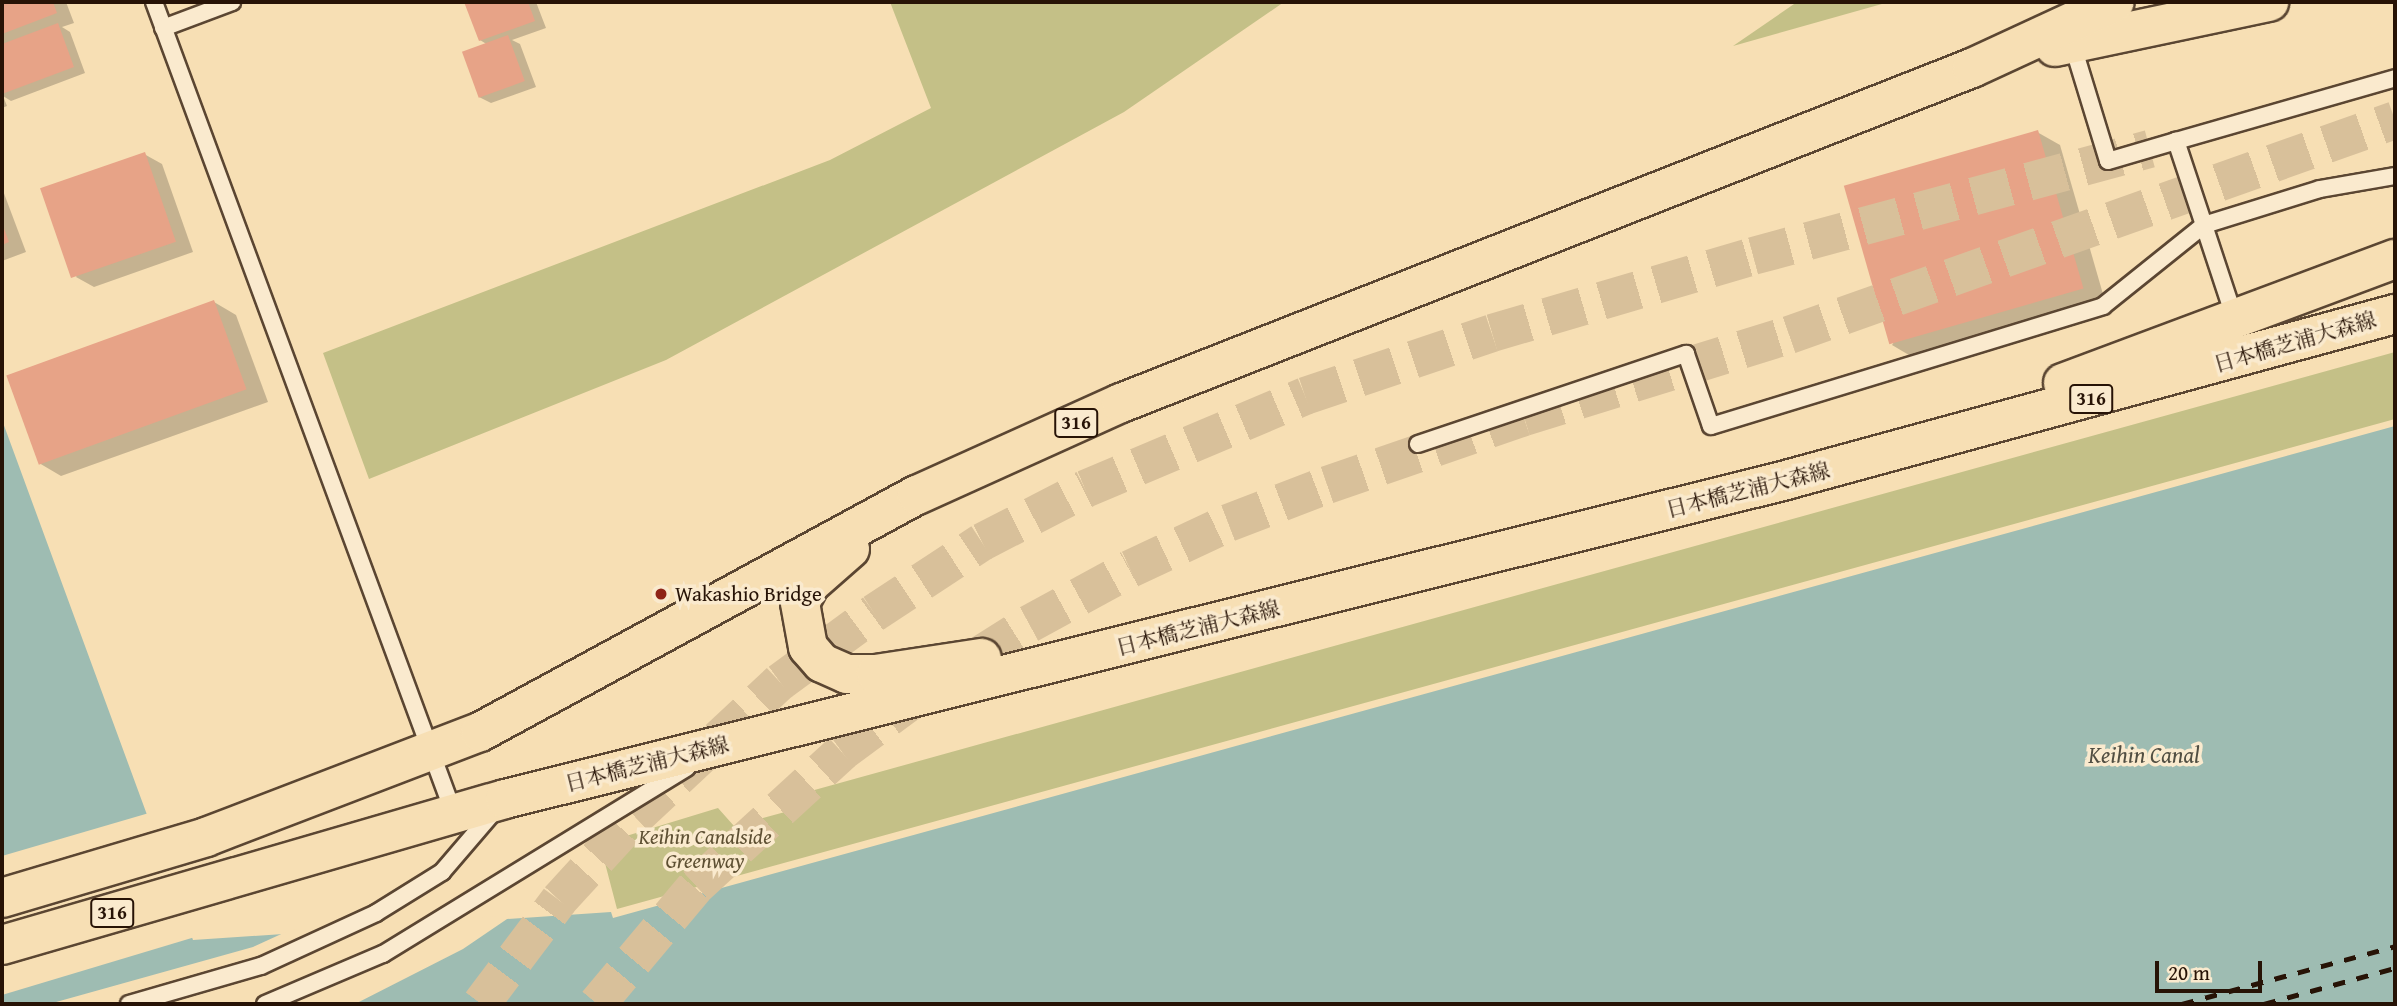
<!DOCTYPE html>
<html>
<head>
<meta charset="utf-8">
<style>
	body { margin:0 }
	#map { position:relative; width:2397px; height:1006px; overflow:hidden; background:#f7dfb4; font-family:"Gentium Book Plus","Noto Serif JP",serif }
	div>[style] { position:absolute }
	[style*='--x'] { left:calc(var(--x)*1px); top:calc(var(--y)*1px); width:calc(var(--w)*1px); rotate:calc(var(--a)*1deg) }
	.green>* { inset:0; background:#c4c087 }
	.water>* { inset:0; background:#9ebcb2 }
	.pier>* { inset:0; background:#f7dfb4 }
	.shadow>* { inset:0; background:#0003 }
	.building>* { inset:0; background:#e7a387; transform-origin:0 0 }
	.highway-tunnel>* { height:38px; margin-top:-19px; transform-origin:0; background:repeating-linear-gradient(90deg,#d8c09a 0 38px,transparent 0 57px) }
	.roads { filter:drop-shadow(2px 0 #5b4632) drop-shadow(-2px 0 #5b4632) drop-shadow(0 2px #5b4632) drop-shadow(0 -2px #5b4632) }
	.lane>* { height:16px; margin:-8px; padding:0 8px; transform-origin:8px; border-radius:8px; background:#faeace }
	.primary>* { height:38px; margin:-19px; padding:0 19px; transform-origin:19px; border-radius:19px; background:#f7dfb4 }
	.rail>* { height:5px; margin-top:-2.5px; transform-origin:0; background:repeating-linear-gradient(90deg,#271306 0 12px,transparent 0 24px) }
	.dots>* { width:19px; height:19px; translate:-50% -50%; box-sizing:border-box; border:4px solid #faeace; border-radius:50% }
	span { translate:-50% -50%; white-space:nowrap; text-align:center; line-height:1.15; -webkit-text-stroke:7px #faeace; paint-order:stroke }
	.shield-label span { padding:2px 5px; background:#faeace; border:2px solid; border-radius:5px; -webkit-text-stroke-width:0 }
	.shield-label { font-size:19px; color:#271306; font-weight:700 }
	.street-label { font-size:21px; color:#271306 }
	.poi-label { font-size:21px; color:#271306 }
	.left { translate:0 -50%; text-align:left }
	.park-label { font-size:21px; color:#5e5033; font-style:italic }
	.water-label { font-size:23px; color:#514e42; font-style:italic }
	.frame { position:absolute; inset:0; border:4px solid #271306; pointer-events:none }
	.scale { position:absolute; left:2155px; top:961px; width:107px; height:32px; box-sizing:border-box; border:4px solid #271306; border-top:0; padding-left:9px; font-size:21px; line-height:24px; white-space:nowrap; color:#271306; -webkit-text-stroke:5px #faeace; paint-order:stroke }
</style>
</head>
<body>
<div id="map">
	<div class="green">
		<div style="clip-path:polygon(890px 2px,1284px 2px,1124px 112px,666px 360px,369px 479px,323px 353px,830px 160px,931px 108px)"></div>
		<div style="clip-path:polygon(1797px 2px,1889px 2px,1733px 46px)"></div>
		<div style="clip-path:polygon(2395px 352px,2395px 419px,617px 909px,600px 844px,718px 808px,734px 826px,796px 809px,800px 794px)"></div>
	</div>
	<div class="water">
		<div style="clip-path:polygon(2px 420px,193px 940px,611px 912px,613px 918px,2395px 426px,2395px 1004px,2px 1004px)"></div>
	</div>
	<div class="pier">
		<div style="clip-path:polygon(149px 813px,195px 937px,2px 995px,2px 856px)"></div>
		<div style="clip-path:polygon(513px 915px,463px 949px,355px 1004px,49px 1004px,253px 947px,290px 930px)"></div>
	</div>
	<div class="shadow">
		<div style="clip-path:polygon(2px 2px,66px 2px,74px 23px,62px 27px,70px 32px,85px 73px,11px 101px,3px 96px,7px 106px,2px 108px)"></div>
		<div style="clip-path:polygon(466px 2px,536px 2px,546px 28px,512px 40px,520px 44px,536px 87px,491px 103px,479px 97px,488px 45px,480px 40px)"></div>
		<div style="clip-path:polygon(2037px 132px,2060px 145px,2105px 301px,1914px 358px,1892px 345px)"></div>
		<div style="clip-path:polygon(144px 154px,162px 164px,193px 252px,94px 287px,76px 277px)"></div>
		<div style="clip-path:polygon(2px 188px,26px 252px,2px 261px)"></div>
		<div style="clip-path:polygon(214px 302px,236px 315px,268px 402px,61px 476px,39px 463px)"></div>
	</div>
	<div class="building">
		<div style="clip-path:polygon(2px 2px,53px 2px,57px 13px,2px 34px)"></div>
		<div style="clip-path:polygon(464px 2px,528px 2px,535px 21px,479px 41px)"></div>
		<div style="clip-path:polygon(58px 23px,74px 67px,2px 94px,2px 44px)"></div>
		<div style="left:508px;top:35px;width:49px;height:49px;rotate:70deg"></div>
		<div style="left:2038px;top:130px;width:165px;height:202px;rotate:74deg"></div>
		<div style="left:145px;top:152px;width:95px;height:111px;rotate:71deg"></div>
		<div style="clip-path:polygon(2px 223px,9px 242px,2px 245px)"></div>
		<div style="left:214px;top:300px;width:95px;height:221px;rotate:70deg"></div>
	</div>
	<div class="highway-tunnel">
		<div style="--x:481;--y:1004;--w:130;--a:-53.1"></div>
		<div style="--x:559;--y:900;--w:113;--a:-47.5"></div>
		<div style="--x:635;--y:817;--w:198;--a:-43"></div>
		<div style="--x:780;--y:682;--w:117;--a:-36.3"></div>
		<div style="--x:874;--y:613;--w:129;--a:-33.3"></div>
		<div style="--x:982;--y:542;--w:116;--a:-27.2"></div>
		<div style="--x:1085;--y:489;--w:239;--a:-22.9"></div>
		<div style="--x:1305;--y:396;--w:197;--a:-18.6"></div>
		<div style="--x:1492;--y:333;--w:272;--a:-16.4"></div>
		<div style="--x:1753;--y:256;--w:411;--a:-15.1"></div>
		<div style="--x:597;--y:1004;--w:154;--a:-50"></div>
		<div style="--x:696;--y:886;--w:198;--a:-42.5"></div>
		<div style="--x:842;--y:752;--w:114;--a:-36.5"></div>
		<div style="--x:934;--y:684;--w:112;--a:-32.3"></div>
		<div style="--x:1029;--y:624;--w:115;--a:-28.6"></div>
		<div style="--x:1130;--y:569;--w:108;--a:-25.1"></div>
		<div style="--x:1228;--y:523;--w:106;--a:-21"></div>
		<div style="--x:1327;--y:485;--w:208;--a:-19"></div>
		<div style="--x:1524;--y:417;--w:277;--a:-17.2"></div>
		<div style="--x:1789;--y:335;--w:643;--a:-19.53"></div>
	</div>
	<div class="roads">
		<div class="lane">
			<div style="--x:154;--y:2;--w:866;--a:69.72"></div>
			<div style="--x:163;--y:28;--w:74;--a:-20.6"></div>
			<div style="--x:2072;--y:43;--w:123;--a:73"></div>
			<div style="--x:2108;--y:161;--w:71;--a:-16.4"></div>
			<div style="--x:2235;--y:319;--w:99;--a:-108.3"></div>
			<div style="--x:2204;--y:225;--w:121;--a:-17.2"></div>
			<div style="--x:2320;--y:189;--w:76;--a:-9.8"></div>
			<div style="--x:1418;--y:444;--w:283;--a:-18.6"></div>
			<div style="--x:1686;--y:354;--w:76;--a:70.9"></div>
			<div style="--x:1711;--y:426;--w:410;--a:-17"></div>
			<div style="--x:2103;--y:306;--w:129;--a:-38.7"></div>
			<div style="--x:2204;--y:225;--w:89;--a:-108.4"></div>
			<div style="--x:2176;--y:141;--w:228;--a:-16"></div>
			<div style="--x:129;--y:1004;--w:137;--a:-16.1"></div>
			<div style="--x:261;--y:966;--w:127;--a:-24.7"></div>
			<div style="--x:376;--y:913;--w:78;--a:-31.8"></div>
			<div style="--x:442;--y:872;--w:83;--a:-49.4"></div>
			<div style="--x:265;--y:1004;--w:128;--a:-23"></div>
			<div style="--x:383;--y:954;--w:356;--a:-31.5"></div>
		</div>
		<div class="primary">
			<div style="--x:2055;--y:47;--w:219;--a:-11.9"></div>
			<div style="--x:2063;--y:383;--w:354;--a:-20.5"></div>
			<div style="--x:850;--y:549;--w:53;--a:138.8"></div>
			<div style="--x:810;--y:584;--w:21;--a:118"></div>
			<div style="--x:800;--y:603;--w:45;--a:79.7"></div>
			<div style="--x:808;--y:647;--w:21;--a:49"></div>
			<div style="--x:822;--y:663;--w:27;--a:24"></div>
			<div style="--x:847;--y:674;--w:29;--a:0"></div>
			<div style="--x:876;--y:674;--w:107;--a:-8.6"></div>
			<div style="--x:2;--y:898;--w:213;--a:-16.6"></div>
			<div style="--x:206;--y:837;--w:293;--a:-21"></div>
			<div style="--x:480;--y:732;--w:497;--a:-28.5"></div>
			<div style="--x:917;--y:495;--w:224;--a:-24.3"></div>
			<div style="--x:1121;--y:403;--w:915;--a:-21.49"></div>
			<div style="--x:1972;--y:68;--w:157;--a:-24.8"></div>
			<div style="--x:2;--y:945;--w:524;--a:-16.19"></div>
			<div style="--x:505;--y:799;--w:1320;--a:-13.98"></div>
			<div style="--x:1786;--y:480;--w:631;--a:-15.25"></div>
		</div>
	</div>
	<div class="rail">
		<div style="--x:2182;--y:1004;--w:221;--a:-15.2"></div>
		<div style="--x:2264;--y:1004;--w:136;--a:-15.4"></div>
	</div>
	<div class="dots">
		<div style="left:661px;top:594px;background:#8f2418"></div>
	</div>
	<div class="shield-label">
		<span style="left:2091px;top:399px">316</span>
		<span style="left:1076px;top:423px">316</span>
		<span style="left:112px;top:913px">316</span>
	</div>
	<div class="street-label">
		<span style="left:2295px;top:342px;rotate:-16deg">日本橋芝浦大森線</span>
		<span style="left:1748px;top:490px;rotate:-14deg">日本橋芝浦大森線</span>
		<span style="left:1198px;top:628px;rotate:-14deg">日本橋芝浦大森線</span>
		<span style="left:647px;top:764px;rotate:-14deg">日本橋芝浦大森線</span>
	</div>
	<div class="poi-label">
		<span class="left" style="left:675px;top:594px">Wakashio Bridge</span>
	</div>
	<div class="park-label">
		<span style="left:705px;top:849px">Keihin Canalside<br>Greenway</span>
	</div>
	<div class="water-label">
		<span style="left:2144px;top:755px">Keihin Canal</span>
	</div>
	<div class="frame"></div>
	<div class="scale">20 m</div>
</div>
</body>
</html>
